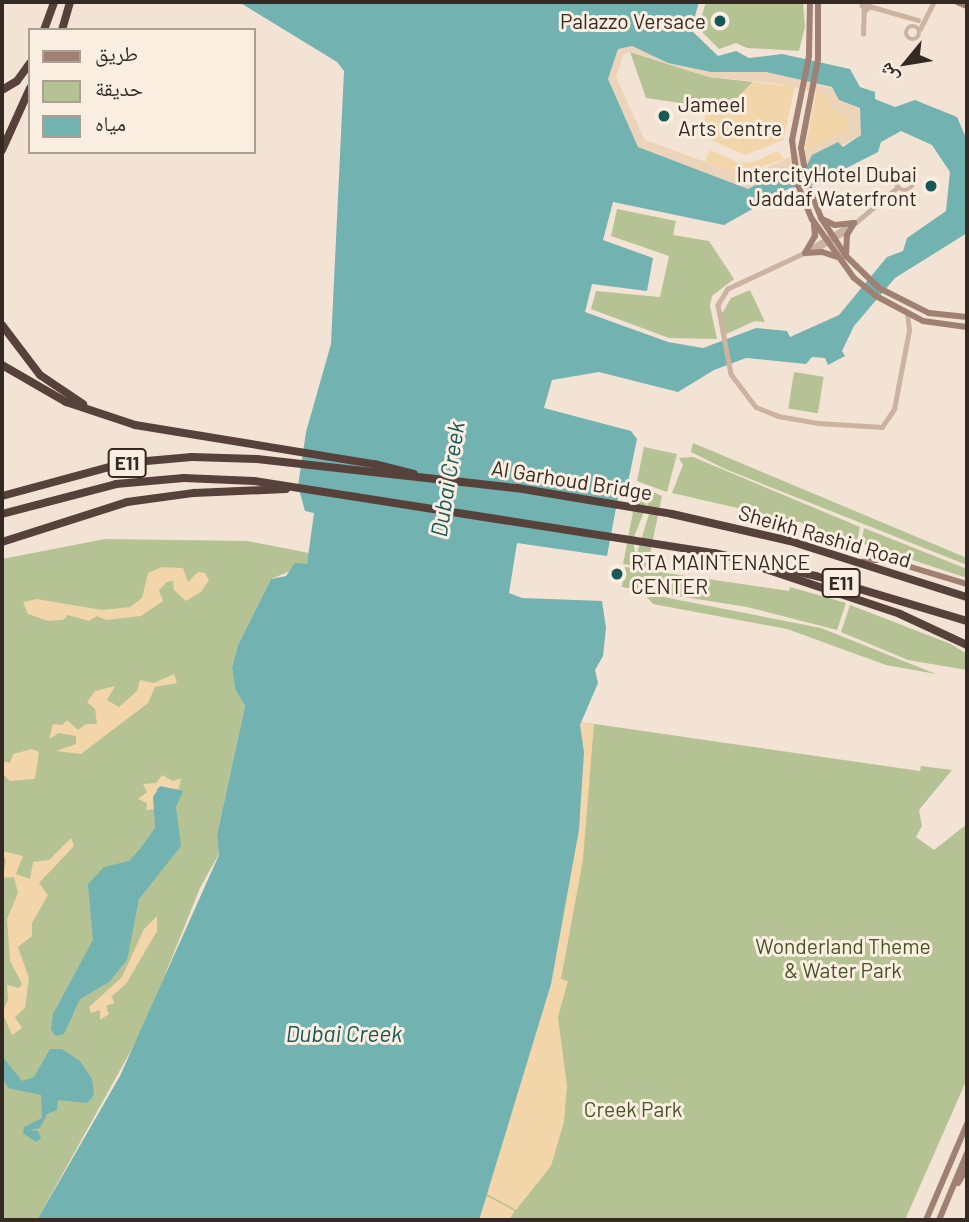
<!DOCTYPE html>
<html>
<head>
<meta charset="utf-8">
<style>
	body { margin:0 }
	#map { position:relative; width:969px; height:1222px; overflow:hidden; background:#f3e3d5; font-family:Barlow,"Noto Naskh Arabic",sans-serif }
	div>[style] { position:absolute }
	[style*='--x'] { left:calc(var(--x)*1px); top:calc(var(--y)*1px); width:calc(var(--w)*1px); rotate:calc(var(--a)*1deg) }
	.green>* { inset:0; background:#b5c294; transform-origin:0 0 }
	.sand>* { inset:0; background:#f2d5a8 }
	.plaza>* { inset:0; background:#ecd4ba }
	.water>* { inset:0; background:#72b2b1 }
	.street>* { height:4.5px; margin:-2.25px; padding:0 2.25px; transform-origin:2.25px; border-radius:2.25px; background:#cbb2a1 }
	.street>.ring { margin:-2.25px; padding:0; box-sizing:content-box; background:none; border:4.5px solid #cbb2a1; border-radius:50% }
	.secondary>* { height:6px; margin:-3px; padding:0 3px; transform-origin:3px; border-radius:3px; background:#9f8072 }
	.highway>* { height:8px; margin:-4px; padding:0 4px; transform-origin:4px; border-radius:4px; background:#56423a }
	.dots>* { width:19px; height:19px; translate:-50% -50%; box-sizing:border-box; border:4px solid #faeee1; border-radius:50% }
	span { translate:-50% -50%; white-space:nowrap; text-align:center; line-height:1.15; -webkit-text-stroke:6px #faeee1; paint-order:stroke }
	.shield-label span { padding:2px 5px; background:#faeee1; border:2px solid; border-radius:5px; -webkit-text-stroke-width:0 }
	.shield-label { font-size:19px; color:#352924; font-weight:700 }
	.poi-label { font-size:21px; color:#352924 }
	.right { translate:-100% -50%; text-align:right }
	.left { translate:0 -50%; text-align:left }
	.street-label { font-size:21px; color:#352924 }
	.park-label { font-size:21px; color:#465526 }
	.water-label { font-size:23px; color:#175859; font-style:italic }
	.frame { position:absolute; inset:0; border:4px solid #352924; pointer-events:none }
	.legend { position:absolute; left:28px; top:28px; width:228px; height:126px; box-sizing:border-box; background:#faeee1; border:2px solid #ab9f95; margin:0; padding:9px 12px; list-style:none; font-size:21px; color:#352924 }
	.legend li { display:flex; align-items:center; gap:14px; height:35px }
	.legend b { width:35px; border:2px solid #ab9f95 }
	.north { position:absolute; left:871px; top:28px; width:70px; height:70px; -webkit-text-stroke:5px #faeee1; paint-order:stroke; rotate:240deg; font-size:19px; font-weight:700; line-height:28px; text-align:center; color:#352924 }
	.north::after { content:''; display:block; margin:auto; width:24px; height:32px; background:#352924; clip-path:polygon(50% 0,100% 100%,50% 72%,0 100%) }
</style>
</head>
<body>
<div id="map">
	<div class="green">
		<div style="clip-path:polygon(706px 2px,803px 2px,805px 27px,799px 51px,747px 48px,736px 43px,719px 49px,698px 28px)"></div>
		<div style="clip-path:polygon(630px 52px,709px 77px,753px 82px,731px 104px,708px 107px,646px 98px)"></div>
		<div style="clip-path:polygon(617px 209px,676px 221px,673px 235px,709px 241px,734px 279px,712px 296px,710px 306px,717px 339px,669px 338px,591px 309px,596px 291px,660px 297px,669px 256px,611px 236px)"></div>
		<div style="clip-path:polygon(750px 290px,765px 322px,755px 321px,726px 334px,721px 315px,731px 298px)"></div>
		<div style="left:794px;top:372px;width:30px;height:37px;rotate:9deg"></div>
		<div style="clip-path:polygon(693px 443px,967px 558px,967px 565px,725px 469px,691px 452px)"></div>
		<div style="clip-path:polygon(644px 447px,677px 454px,667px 492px,637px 481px)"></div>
		<div style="clip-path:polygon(693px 457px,860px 527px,857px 542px,803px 527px,803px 523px,672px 493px,683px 465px,679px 458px)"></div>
		<div style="clip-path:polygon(638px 486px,644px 488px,646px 507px,633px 539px,637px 566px,623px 564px)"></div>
		<div style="clip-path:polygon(645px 488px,662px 496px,647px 568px,638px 566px,637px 553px,649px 514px)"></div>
		<div style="clip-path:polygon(864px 528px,967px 569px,967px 578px,861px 543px)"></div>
		<div style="clip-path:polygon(105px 539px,247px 541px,309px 553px,307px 564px,271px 579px,238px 645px,232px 668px,235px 689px,245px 706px,217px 835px,219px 854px,200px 888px,144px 1027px,37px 1220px,2px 1220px,2px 559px)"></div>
		<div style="clip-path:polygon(625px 567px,789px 591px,790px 587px,846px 603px,837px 630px,747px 607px,622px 587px)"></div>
		<div style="clip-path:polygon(643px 593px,821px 628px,936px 674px,886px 665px,787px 629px,653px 604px)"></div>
		<div style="clip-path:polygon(850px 605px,951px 644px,967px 654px,967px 670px,908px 660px,841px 632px)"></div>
		<div style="clip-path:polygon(581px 722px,920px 771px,921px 766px,952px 770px,919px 810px,922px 826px,916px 837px,934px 850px,967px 824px,967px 1079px,905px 1220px,479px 1220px,551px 984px,574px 855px)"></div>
	</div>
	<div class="sand">
		<div style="clip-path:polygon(753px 82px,795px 87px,783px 140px,745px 155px,700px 135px,708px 107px,731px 104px)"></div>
		<div style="clip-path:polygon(816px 92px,826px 94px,848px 116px,848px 130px,805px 150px)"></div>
		<div style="clip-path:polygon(710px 150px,739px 163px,754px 162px,777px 151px,785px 159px,741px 173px,705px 162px)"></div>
		<div style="clip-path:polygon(162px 567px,183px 568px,188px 582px,198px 572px,205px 573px,209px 580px,201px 592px,186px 601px,174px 590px,173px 581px,167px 582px,159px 590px,163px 601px,141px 616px,106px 620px,97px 616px,89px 621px,68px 615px,63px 620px,48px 621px,28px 614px,23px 602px,37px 599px,102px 610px,130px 607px,142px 598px,148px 573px)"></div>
		<div style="clip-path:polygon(174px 674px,177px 683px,155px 687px,148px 703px,81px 754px,56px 751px,76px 744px,76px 736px,59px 733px,49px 739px,53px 724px,62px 725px,67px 720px,78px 730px,86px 724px,97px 724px,95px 709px,87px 702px,95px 691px,115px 686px,107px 700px,119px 707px,137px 691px,140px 680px,154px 683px)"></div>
		<div style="clip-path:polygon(581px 722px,594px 724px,583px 860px,561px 979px,568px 981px,558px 1017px,567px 1086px,564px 1122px,551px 1166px,516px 1210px,487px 1194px,551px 984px,579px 829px)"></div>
		<div style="clip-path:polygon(32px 749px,39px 752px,35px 779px,10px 781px,2px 773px,2px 761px,10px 763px,13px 754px)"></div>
		<div style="clip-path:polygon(162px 775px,173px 781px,181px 778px,179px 789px,157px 788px,154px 809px,146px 810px,147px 803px,138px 799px,147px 792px,143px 784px,156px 783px)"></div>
		<div style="clip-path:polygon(71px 838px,74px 846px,39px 883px,48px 895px,32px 923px,32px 936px,18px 947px,29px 978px,25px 1008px,15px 1017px,22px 1028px,12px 1035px,2px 1012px,8px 1000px,7px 985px,19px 988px,22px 984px,10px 961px,7px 919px,18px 893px,14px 877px,2px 878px,6px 861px,2px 851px,23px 856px,16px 874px,30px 879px,33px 862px,49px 860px)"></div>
		<div style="clip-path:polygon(157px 916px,157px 931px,126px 984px,112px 996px,114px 1003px,106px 1006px,109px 1014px,100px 1020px,100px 1010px,91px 1013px,89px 1007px,122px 977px,144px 929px)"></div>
		<div style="clip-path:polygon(487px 1196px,515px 1211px,509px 1220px,479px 1220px)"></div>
	</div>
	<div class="plaza">
		<div style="clip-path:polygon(evenodd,632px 46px,668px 63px,711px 72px,766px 72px,832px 88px,839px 100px,860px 108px,861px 135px,807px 165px,782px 170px,747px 189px,638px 147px,608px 79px,618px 49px,632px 46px,630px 52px,709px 77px,773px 83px,825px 94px,833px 111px,848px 116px,848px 130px,760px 171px,741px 173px,717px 166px,645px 140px,616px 77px,624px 54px,630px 52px)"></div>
	</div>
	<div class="water">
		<div style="clip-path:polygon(evenodd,239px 2px,699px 2px,691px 30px,718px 56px,736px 51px,749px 58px,782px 54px,850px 69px,860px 87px,875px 92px,875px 99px,895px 107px,915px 100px,957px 117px,967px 140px,967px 233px,895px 278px,854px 326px,842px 351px,845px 356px,828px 365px,825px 358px,812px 357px,806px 364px,746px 358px,714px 370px,678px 392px,599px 372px,552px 380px,544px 408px,631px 431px,637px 439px,627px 487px,620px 487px,607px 556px,517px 543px,509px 593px,522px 598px,602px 601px,606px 628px,603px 656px,595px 670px,598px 683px,580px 725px,584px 752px,579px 829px,551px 984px,479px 1220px,37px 1220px,120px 1076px,219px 855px,217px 835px,245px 706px,235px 689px,232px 668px,238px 645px,271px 579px,286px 576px,295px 563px,307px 564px,314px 513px,305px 511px,298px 486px,306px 432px,331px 344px,344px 71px,337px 62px,239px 2px,632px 46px,668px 63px,711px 72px,766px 72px,832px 87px,839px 100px,860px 108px,861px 135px,843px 147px,838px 142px,812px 155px,807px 165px,782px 170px,748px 189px,638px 147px,608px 79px,618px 49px,632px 46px,239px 2px,901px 131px,932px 145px,950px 172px,946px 211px,907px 238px,903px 251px,887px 257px,839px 315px,790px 337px,787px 331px,756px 328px,703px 348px,668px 342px,585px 312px,592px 284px,647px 291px,653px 258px,603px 240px,613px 202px,724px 225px,790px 188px,813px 185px,878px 152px,881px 142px,901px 131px)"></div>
		<div style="clip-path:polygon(160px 786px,183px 791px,176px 807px,181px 846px,139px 899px,127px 960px,109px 982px,80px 999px,64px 1034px,55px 1036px,51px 1029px,53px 1014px,93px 940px,88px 884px,104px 867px,129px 861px,140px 849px,155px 828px,153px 797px)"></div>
		<div style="clip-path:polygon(50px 1049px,62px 1049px,80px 1061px,92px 1079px,94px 1095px,87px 1103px,58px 1100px,57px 1110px,47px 1114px,40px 1128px,30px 1130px,38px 1131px,41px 1138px,36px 1142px,23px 1133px,24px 1127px,42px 1118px,41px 1095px,8px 1088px,2px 1077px,2px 1056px,22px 1081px,34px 1077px)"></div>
	</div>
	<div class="street">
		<div style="--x:865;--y:3;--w:6;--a:45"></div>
		<div style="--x:869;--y:7;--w:4;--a:135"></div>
		<div style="--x:866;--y:10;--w:6;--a:-135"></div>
		<div style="--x:862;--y:6;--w:4;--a:-45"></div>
		<div style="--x:869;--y:6;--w:51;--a:15.9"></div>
		<div class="ring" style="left:906px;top:26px;width:9.5px;height:9.5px"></div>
		<div style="--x:920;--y:29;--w:30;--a:-63"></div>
		<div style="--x:863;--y:34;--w:24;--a:-88"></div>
		<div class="ring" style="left:896px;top:173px;width:13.5px;height:13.5px"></div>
		<div style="--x:854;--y:224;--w:57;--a:-40.1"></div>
		<div style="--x:808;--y:250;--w:47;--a:-31"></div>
		<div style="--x:813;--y:251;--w:41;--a:-31"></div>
		<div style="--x:805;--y:253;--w:85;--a:154.9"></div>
		<div style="--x:728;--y:289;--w:19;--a:122"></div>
		<div style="--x:718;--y:305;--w:70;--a:79.3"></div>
		<div style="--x:731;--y:374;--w:41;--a:52.9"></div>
		<div style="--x:756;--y:407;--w:24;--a:22"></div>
		<div style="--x:778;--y:416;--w:41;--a:9.9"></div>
		<div style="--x:818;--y:423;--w:64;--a:3.6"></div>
		<div style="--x:882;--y:427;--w:22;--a:-56"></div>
		<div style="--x:894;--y:409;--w:80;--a:-79.2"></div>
		<div style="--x:909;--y:330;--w:16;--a:-97"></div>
	</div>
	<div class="secondary">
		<div style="--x:810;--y:2;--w:54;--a:91.1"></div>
		<div style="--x:809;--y:56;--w:86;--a:101.4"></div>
		<div style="--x:792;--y:140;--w:45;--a:82.4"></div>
		<div style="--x:798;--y:185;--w:37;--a:68"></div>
		<div style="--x:812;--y:219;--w:72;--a:54.6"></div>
		<div style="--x:854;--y:278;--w:28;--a:39"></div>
		<div style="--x:876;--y:296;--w:53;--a:28"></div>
		<div style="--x:923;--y:321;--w:44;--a:7.8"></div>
		<div style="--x:818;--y:2;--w:57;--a:90"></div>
		<div style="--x:818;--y:59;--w:91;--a:100.8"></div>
		<div style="--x:801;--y:148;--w:36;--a:80"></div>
		<div style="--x:807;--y:183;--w:38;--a:68"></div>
		<div style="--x:821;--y:218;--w:45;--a:56.7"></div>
		<div style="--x:846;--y:256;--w:46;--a:44.1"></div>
		<div style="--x:879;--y:288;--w:56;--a:26.6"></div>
		<div style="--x:929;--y:313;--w:38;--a:6"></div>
		<div style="--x:957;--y:2;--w:11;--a:22"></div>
		<div style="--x:822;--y:219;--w:14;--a:25"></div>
		<div style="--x:835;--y:225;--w:19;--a:-6"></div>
		<div style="--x:805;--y:253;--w:20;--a:-60"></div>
		<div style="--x:815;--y:236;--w:12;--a:-95"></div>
		<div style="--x:805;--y:253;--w:17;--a:-3"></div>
		<div style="--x:822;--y:252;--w:16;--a:18"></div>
		<div style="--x:846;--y:254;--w:19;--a:-87"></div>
		<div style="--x:847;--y:235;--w:14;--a:-60"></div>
		<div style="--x:860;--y:562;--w:24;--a:-7"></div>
		<div style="--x:884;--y:559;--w:87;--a:16.8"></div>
		<div style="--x:958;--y:1183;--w:17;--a:-59"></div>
		<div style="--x:926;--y:1220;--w:104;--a:-66.9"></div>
		<div style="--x:939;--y:1220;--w:73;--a:-67.3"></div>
	</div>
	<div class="highway">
		<div style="--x:44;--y:30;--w:30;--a:-70"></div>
		<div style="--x:62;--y:30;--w:29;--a:-74"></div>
		<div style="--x:2;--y:90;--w:17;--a:-31"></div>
		<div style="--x:17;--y:81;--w:22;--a:-54"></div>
		<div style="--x:2;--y:150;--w:68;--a:-65.7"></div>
		<div style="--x:2;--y:325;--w:63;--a:52.8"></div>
		<div style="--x:40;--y:375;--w:52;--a:34"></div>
		<div style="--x:2;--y:365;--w:74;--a:30"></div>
		<div style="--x:66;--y:402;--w:73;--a:18.4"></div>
		<div style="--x:135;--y:425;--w:242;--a:9.3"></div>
		<div style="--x:374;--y:464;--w:41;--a:14"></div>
		<div style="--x:2;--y:496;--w:126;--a:-15.1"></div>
		<div style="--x:124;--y:463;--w:68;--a:-5"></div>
		<div style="--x:192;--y:457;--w:65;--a:1.8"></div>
		<div style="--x:257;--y:459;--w:262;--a:6.4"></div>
		<div style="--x:517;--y:488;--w:157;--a:9.5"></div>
		<div style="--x:672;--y:514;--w:121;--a:12.9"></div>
		<div style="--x:790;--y:541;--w:186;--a:17.6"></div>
		<div style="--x:2;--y:514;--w:118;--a:-14.7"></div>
		<div style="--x:116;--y:484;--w:68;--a:-5"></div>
		<div style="--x:184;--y:478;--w:70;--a:2.5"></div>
		<div style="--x:254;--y:481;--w:466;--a:8.9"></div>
		<div style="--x:714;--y:553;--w:105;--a:12.7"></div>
		<div style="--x:816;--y:576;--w:158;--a:16.6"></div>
		<div style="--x:2;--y:542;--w:131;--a:-17.7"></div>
		<div style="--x:127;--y:502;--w:68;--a:-7.7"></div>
		<div style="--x:194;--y:493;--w:92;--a:-2.5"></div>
		<div style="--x:748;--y:563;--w:160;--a:18.5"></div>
		<div style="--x:900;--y:614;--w:74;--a:24.8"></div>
	</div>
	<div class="dots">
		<div style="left:720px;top:21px;background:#175859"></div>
		<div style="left:664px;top:116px;background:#175859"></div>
		<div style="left:931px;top:186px;background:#175859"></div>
		<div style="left:617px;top:574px;background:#175859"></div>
	</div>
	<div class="shield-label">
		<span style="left:127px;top:463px">E11</span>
		<span style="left:841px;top:583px">E11</span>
	</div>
	<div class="poi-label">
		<span class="right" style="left:706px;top:21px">Palazzo Versace</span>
		<span class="left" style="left:678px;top:116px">Jameel<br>Arts Centre</span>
		<span class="right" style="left:917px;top:186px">IntercityHotel Dubai<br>Jaddaf Waterfront</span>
		<span class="left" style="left:631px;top:574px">RTA MAINTENANCE<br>CENTER</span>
	</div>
	<div class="street-label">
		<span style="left:572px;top:480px;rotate:9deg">Al Garhoud Bridge</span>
		<span style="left:825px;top:536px;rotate:16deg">Sheikh Rashid Road</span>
	</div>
	<div class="park-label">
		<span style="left:843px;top:958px">Wonderland Theme<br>&amp; Water Park</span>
		<span style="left:633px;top:1109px">Creek Park</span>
	</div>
	<div class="water-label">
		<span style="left:447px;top:479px;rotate:-81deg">Dubai Creek</span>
		<span style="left:344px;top:1033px">Dubai Creek</span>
	</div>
	<div class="frame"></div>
	<ul class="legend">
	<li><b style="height:9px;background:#9f8072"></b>طريق</li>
	<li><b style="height:19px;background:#b5c294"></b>حديقة</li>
	<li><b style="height:19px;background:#72b2b1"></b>مياه</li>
	</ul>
	<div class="north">ش</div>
</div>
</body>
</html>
